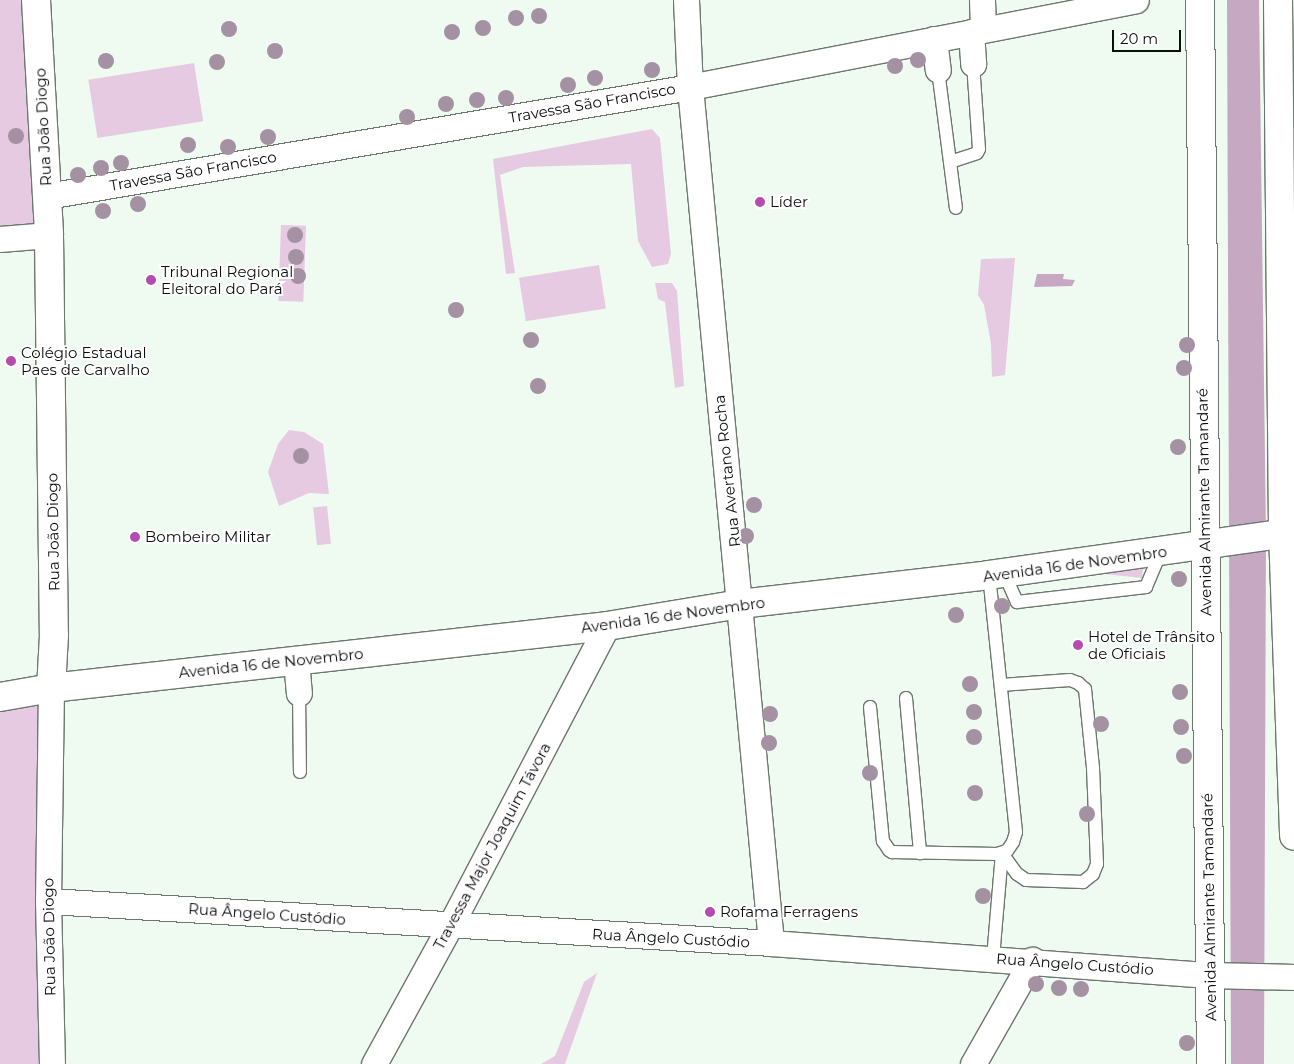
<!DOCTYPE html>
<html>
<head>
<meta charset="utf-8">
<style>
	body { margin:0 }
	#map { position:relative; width:1294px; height:1064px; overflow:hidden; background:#effbf1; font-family:Montserrat,sans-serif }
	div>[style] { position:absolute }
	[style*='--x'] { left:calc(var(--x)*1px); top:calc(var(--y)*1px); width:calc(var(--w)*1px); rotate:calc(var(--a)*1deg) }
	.green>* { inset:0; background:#e6cae2; transform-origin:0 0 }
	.water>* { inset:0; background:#c7a8c3 }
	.roads { filter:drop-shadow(1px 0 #6c776e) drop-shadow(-1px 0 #6c776e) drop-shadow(0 1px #6c776e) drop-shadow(0 -1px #6c776e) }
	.service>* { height:12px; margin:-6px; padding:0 6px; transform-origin:6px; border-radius:6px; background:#fff }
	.minor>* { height:25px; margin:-12.5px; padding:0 12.5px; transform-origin:12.5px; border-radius:12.5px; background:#fff }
	.tertiary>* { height:28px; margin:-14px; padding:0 14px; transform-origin:14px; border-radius:14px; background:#fff }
	.secondary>* { height:28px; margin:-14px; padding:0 14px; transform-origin:14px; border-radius:14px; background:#fff }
	.trees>* { width:16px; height:16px; margin:-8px; border-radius:50%; background:#a492a3 }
	.dots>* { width:14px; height:14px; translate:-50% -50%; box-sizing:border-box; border:2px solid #fff; border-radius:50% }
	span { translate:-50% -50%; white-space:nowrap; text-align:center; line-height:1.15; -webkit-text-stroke:4px #fff; paint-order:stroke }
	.street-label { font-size:15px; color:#0b0f0c }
	.poi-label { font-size:15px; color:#0b0f0c }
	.left { translate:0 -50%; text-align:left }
	.scale { position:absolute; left:1112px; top:30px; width:69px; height:22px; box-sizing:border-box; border:2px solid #0b0f0c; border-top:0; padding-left:6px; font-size:15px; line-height:18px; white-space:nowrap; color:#0b0f0c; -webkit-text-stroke:4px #fff; paint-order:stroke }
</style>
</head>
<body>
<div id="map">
	<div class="green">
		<div style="clip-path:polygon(0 0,31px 0,39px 225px,0 229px)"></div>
		<div style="left:194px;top:63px;width:59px;height:107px;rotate:81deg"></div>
		<div style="clip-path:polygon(652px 129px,660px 138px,671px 254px,668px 264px,652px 267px,638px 241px,631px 164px,523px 167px,500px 175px,515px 273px,506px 274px,493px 159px)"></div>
		<div style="left:281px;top:225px;width:25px;height:76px;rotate:2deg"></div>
		<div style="clip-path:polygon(1015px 258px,1005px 375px,992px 377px,991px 344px,984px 305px,978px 295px,981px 259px)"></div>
		<div style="left:599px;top:265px;width:44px;height:81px;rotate:81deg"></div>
		<div style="clip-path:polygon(655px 283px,672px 283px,677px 291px,684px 386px,675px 388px,665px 302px,658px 299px)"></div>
		<div style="clip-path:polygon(289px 430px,304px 432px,323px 444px,329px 494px,309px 493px,279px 506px,268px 472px,278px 444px)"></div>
		<div style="left:327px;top:506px;width:38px;height:14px;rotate:84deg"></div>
		<div style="left:1143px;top:569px;width:9px;height:128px;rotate:96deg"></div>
		<div style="left:46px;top:692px;width:372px;height:47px;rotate:90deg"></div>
		<div style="clip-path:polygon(597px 973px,565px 1064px,541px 1064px,555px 1056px,584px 982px)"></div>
	</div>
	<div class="water">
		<div style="clip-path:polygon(1227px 0,1259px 0,1266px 535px,1264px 1064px,1231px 1064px)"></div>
		<div style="clip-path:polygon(1037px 274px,1064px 274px,1063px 279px,1075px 280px,1072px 286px,1034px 287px)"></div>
	</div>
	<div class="roads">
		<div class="service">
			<div style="--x:938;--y:70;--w:139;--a:82.6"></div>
			<div style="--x:950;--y:162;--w:28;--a:-18"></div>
			<div style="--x:977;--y:153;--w:4;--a:-63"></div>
			<div style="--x:979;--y:149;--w:85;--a:-94"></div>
			<div style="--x:1004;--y:573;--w:32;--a:66"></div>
			<div style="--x:1017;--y:602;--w:130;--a:-6.6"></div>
			<div style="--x:1146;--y:587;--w:38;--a:-67"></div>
			<div style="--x:1001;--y:685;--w:69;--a:-4.1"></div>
			<div style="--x:1070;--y:680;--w:9;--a:21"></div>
			<div style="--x:1078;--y:683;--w:9;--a:41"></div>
			<div style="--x:1085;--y:689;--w:79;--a:84.2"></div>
			<div style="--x:1093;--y:768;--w:96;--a:87.6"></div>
			<div style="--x:1097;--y:864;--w:11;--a:112"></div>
			<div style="--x:1093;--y:874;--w:13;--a:141"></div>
			<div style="--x:1083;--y:882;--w:57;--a:-178"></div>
			<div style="--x:1026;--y:880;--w:11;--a:-146"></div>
			<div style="--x:1017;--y:874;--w:26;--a:-126"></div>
			<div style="--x:299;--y:693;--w:79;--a:89.3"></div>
			<div style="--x:906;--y:698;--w:156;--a:84.8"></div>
			<div style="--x:870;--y:707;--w:135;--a:84.5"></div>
			<div style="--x:883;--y:841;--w:11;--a:56"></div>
			<div style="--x:889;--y:850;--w:4;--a:34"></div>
			<div style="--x:892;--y:852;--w:105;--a:1.1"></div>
			<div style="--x:997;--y:854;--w:10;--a:-17"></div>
			<div style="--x:1007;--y:851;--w:11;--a:-56"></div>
			<div style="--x:1013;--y:842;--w:10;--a:-73"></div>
			<div style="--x:1016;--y:832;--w:258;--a:-96"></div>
			<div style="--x:993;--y:958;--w:105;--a:-85.1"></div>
		</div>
		<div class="minor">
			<div style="--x:686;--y:0;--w:87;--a:87.4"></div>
			<div style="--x:690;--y:87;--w:860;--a:84.59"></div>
			<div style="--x:982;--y:0;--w:29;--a:88"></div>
			<div style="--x:971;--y:32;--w:32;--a:86"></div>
			<div style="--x:934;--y:39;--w:31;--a:83"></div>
			<div style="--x:47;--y:196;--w:652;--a:-9.62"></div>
			<div style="--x:690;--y:87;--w:454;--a:-11"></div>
			<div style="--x:0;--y:239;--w:49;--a:-4.7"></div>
			<div style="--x:296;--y:660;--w:33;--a:85"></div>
			<div style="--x:51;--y:688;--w:213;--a:90.8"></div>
			<div style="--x:48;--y:901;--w:163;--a:88.6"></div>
			<div style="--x:48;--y:901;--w:724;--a:3.32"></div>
			<div style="--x:771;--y:943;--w:439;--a:4.2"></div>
			<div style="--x:1209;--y:975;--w:85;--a:1.3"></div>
			<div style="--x:374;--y:1064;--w:158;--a:-61.2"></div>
			<div style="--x:450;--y:926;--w:339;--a:-62.4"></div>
			<div style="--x:973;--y:1064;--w:120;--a:-60.4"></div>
		</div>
		<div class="tertiary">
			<div style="--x:36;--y:0;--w:235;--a:86.8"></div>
			<div style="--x:49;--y:235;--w:400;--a:89.3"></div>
			<div style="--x:54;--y:635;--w:53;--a:93.2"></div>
		</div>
		<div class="secondary">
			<div style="--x:1200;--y:0;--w:1064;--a:89.41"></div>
			<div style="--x:1278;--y:0;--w:533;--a:89.46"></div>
			<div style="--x:1283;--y:533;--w:303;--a:87.9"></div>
			<div style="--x:0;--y:697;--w:52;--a:-10"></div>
			<div style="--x:51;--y:688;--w:559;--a:-6.36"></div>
			<div style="--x:607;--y:626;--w:135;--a:-9.4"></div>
			<div style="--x:740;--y:604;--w:251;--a:-6.6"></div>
			<div style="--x:989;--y:575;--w:308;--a:-8"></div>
		</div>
	</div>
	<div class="trees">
		<div style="left:539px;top:16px"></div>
		<div style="left:516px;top:18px"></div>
		<div style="left:483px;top:28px"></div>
		<div style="left:229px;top:29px"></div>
		<div style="left:452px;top:32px"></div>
		<div style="left:275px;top:51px"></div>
		<div style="left:918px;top:60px"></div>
		<div style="left:106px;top:61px"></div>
		<div style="left:217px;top:62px"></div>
		<div style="left:895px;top:66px"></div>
		<div style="left:652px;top:70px"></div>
		<div style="left:595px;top:78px"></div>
		<div style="left:568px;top:85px"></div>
		<div style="left:506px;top:98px"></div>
		<div style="left:477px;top:100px"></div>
		<div style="left:446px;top:104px"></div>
		<div style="left:407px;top:117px"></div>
		<div style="left:16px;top:136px"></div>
		<div style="left:268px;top:137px"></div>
		<div style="left:188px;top:145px"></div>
		<div style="left:228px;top:147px"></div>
		<div style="left:121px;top:163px"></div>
		<div style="left:101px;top:168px"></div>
		<div style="left:78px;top:175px"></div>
		<div style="left:138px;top:204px"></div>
		<div style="left:103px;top:211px"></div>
		<div style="left:295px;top:235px"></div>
		<div style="left:296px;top:257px"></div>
		<div style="left:298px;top:276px"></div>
		<div style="left:456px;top:310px"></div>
		<div style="left:531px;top:340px"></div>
		<div style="left:1187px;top:345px"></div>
		<div style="left:1184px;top:368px"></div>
		<div style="left:538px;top:386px"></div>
		<div style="left:1178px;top:447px"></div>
		<div style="left:301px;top:456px"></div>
		<div style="left:754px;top:505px"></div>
		<div style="left:746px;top:536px"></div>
		<div style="left:1179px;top:579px"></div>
		<div style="left:1002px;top:606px"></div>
		<div style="left:956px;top:615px"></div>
		<div style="left:970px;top:684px"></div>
		<div style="left:1180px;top:692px"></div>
		<div style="left:974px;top:712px"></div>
		<div style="left:770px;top:714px"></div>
		<div style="left:1101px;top:724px"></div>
		<div style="left:1181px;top:727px"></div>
		<div style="left:974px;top:737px"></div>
		<div style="left:769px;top:743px"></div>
		<div style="left:1184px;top:756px"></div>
		<div style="left:870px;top:773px"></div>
		<div style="left:975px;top:793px"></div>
		<div style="left:1087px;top:814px"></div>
		<div style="left:983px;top:896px"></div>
		<div style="left:1036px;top:984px"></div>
		<div style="left:1059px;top:988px"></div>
		<div style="left:1081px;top:989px"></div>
		<div style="left:1187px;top:1043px"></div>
	</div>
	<div class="dots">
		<div style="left:760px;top:202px;background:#b44bad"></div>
		<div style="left:151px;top:280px;background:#b44bad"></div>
		<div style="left:11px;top:361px;background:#b44bad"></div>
		<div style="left:135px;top:537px;background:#b44bad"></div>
		<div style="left:1078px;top:645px;background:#b44bad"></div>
		<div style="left:710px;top:912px;background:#b44bad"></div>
	</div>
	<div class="street-label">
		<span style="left:592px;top:103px;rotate:-10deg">Travessa São Francisco</span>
		<span style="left:43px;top:127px;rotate:-93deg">Rua João Diogo</span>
		<span style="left:193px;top:171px;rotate:-10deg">Travessa São Francisco</span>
		<span style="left:727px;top:471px;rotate:-96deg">Rua Avertano Rocha</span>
		<span style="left:1204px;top:502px;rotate:-91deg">Avenida Almirante Tamandaré</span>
		<span style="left:53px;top:532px;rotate:-91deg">Rua João Diogo</span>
		<span style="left:1075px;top:564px;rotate:-8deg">Avenida 16 de Novembro</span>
		<span style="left:673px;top:615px;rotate:-8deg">Avenida 16 de Novembro</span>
		<span style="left:271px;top:663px;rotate:-6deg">Avenida 16 de Novembro</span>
		<span style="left:492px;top:846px;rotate:-62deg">Travessa Major Joaquim Távora</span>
		<span style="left:1209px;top:907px;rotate:-91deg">Avenida Almirante Tamandaré</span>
		<span style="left:267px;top:914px;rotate:4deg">Rua Ângelo Custódio</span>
		<span style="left:49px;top:937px;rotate:-91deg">Rua João Diogo</span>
		<span style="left:671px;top:938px;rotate:3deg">Rua Ângelo Custódio</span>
		<span style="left:1075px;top:964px;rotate:4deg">Rua Ângelo Custódio</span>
	</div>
	<div class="poi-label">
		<span class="left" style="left:770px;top:202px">Líder</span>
		<span class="left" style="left:161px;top:280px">Tribunal Regional<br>Eleitoral do Pará</span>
		<span class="left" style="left:21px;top:361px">Colégio Estadual<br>Paes de Carvalho</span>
		<span class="left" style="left:145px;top:537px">Bombeiro Militar</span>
		<span class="left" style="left:1088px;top:645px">Hotel de Trânsito<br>de Oficiais</span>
		<span class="left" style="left:720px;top:912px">Rofama Ferragens</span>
	</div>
	<div class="scale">20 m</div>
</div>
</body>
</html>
